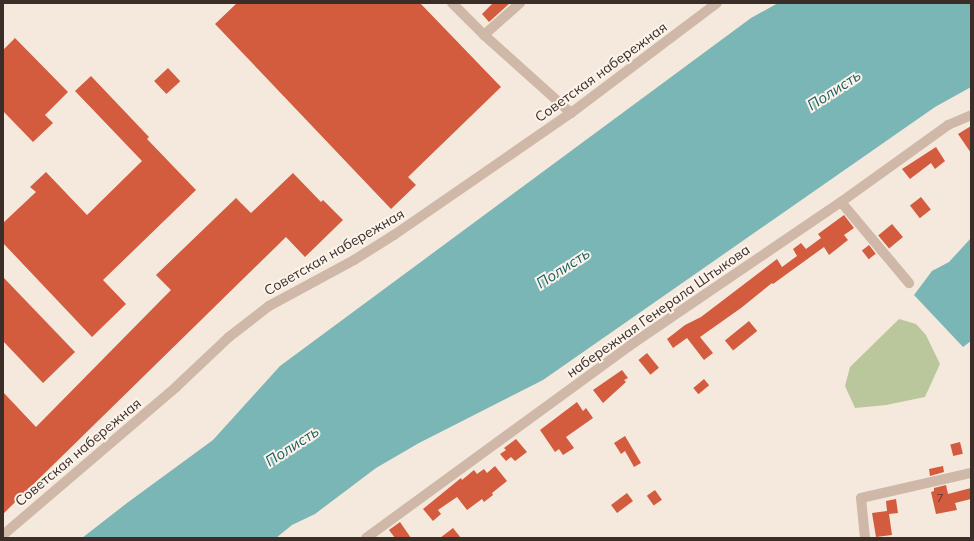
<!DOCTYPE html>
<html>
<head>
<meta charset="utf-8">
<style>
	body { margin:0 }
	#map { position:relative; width:974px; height:541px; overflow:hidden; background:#f5e9de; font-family:Mulish,sans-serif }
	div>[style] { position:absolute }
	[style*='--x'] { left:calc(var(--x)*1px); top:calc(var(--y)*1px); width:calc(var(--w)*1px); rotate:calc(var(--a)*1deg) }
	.green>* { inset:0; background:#bac79c }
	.water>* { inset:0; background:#79b6b5 }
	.building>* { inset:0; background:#d35b3e; transform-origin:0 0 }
	.minor>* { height:10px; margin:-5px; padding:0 5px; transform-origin:5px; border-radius:5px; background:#cfb8a8 }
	span { translate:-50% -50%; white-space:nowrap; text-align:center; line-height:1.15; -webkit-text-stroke:4px #fcf3eb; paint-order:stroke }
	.number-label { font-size:12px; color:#61392e }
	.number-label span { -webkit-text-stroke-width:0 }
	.street-label { font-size:14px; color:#3b2e29 }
	.water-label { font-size:15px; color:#196162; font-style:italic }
	.frame { position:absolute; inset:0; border:4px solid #3b2e29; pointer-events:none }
</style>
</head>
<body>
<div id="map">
	<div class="green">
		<div style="clip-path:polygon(899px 319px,916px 324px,926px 335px,940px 364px,925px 397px,886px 405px,855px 408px,845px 386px,850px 367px)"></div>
	</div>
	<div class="water">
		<div style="clip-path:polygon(778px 3px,971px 3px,971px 87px,935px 107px,543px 380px,419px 443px,376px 468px,315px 514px,292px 525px,276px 538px,82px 538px,127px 503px,213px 440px,280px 366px,751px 18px)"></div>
		<div style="clip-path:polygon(971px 238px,971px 341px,963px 347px,914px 295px,932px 271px,949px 262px)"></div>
	</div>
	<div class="building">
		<div style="clip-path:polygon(237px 3px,420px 3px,501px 87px,408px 177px,416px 185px,391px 209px,215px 24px)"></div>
		<div style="clip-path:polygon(493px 3px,510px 3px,489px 22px,482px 14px)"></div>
		<div style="clip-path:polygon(15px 38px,68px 92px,45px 115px,53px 123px,33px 142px,3px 111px,3px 50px)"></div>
		<div style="left:168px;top:68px;width:18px;height:19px;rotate:47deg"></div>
		<div style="clip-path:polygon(91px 76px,149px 137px,147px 139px,196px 190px,103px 280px,126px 304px,92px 337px,3px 243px,3px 223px,36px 192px,30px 187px,46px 172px,87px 215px,142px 161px,75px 91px)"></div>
		<div style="clip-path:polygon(971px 126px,971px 153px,958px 134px)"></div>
		<div style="clip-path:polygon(936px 147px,945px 161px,935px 169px,931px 163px,910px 179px,902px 169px)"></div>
		<div style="clip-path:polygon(293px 173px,321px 202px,323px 200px,343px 220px,305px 257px,286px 237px,3px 514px,3px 392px,36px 427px,171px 290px,156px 275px,236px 198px,251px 213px)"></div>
		<div style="left:921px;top:197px;width:16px;height:14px;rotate:52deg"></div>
		<div style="clip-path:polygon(844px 215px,854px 228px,844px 235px,848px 240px,829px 255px,824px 247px,773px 284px,772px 283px,741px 308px,700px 337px,713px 353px,704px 360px,687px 338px,673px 348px,667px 339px,685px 325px,701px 317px,777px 259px,782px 267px,797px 256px,793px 249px,801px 243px,806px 249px,821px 238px,818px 234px)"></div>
		<div style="left:892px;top:224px;width:17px;height:18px;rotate:50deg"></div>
		<div style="left:869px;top:245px;width:11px;height:9px;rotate:52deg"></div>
		<div style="clip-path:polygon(3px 277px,75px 352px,43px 383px,3px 341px)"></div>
		<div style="left:749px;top:321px;width:13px;height:31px;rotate:51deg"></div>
		<div style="left:647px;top:353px;width:19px;height:11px;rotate:51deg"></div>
		<div style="clip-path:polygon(622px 370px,628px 378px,624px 380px,626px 382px,603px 403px,593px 390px)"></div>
		<div style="left:704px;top:379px;width:8px;height:14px;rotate:50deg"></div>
		<div style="clip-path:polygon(577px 402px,583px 411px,586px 408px,593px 418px,566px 437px,574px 448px,563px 455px,559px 449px,555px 452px,540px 430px)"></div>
		<div style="clip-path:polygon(625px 436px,641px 463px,634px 467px,625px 451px,621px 454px,614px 443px)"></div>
		<div style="clip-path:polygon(516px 439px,527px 452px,515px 461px,511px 457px,506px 461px,500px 454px,506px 450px,504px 448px)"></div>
		<div style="left:960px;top:442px;width:12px;height:10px;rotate:76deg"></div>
		<div style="clip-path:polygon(495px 466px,507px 481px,492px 493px,493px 495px,484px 502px,482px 499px,467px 510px,457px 497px,438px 510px,441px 514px,433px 521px,423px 509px,461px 478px,462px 480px,474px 470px,477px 474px,484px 469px,487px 473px)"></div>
		<div style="clip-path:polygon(943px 466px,944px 472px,930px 476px,929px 469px)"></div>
		<div style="clip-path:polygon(946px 485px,948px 494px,971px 488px,971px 499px,955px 503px,957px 510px,936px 514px,931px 492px,934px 491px,934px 488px)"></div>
		<div style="left:655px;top:490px;width:12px;height:10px;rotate:55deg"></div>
		<div style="left:627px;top:493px;width:10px;height:20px;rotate:53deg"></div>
		<div style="clip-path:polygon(896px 499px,898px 513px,889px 514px,892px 535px,876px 537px,872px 513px,887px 511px,886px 501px)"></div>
		<div style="clip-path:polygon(400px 522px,411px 538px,395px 538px,389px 530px)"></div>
		<div style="clip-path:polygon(453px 528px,461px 538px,440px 538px)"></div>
	</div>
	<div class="minor">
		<div style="--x:452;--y:3;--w:45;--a:45"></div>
		<div style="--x:484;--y:35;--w:117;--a:41.9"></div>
		<div style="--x:484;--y:35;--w:48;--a:-41.6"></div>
		<div style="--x:841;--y:202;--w:106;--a:50"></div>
		<div style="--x:3;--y:535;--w:228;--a:-40.5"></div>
		<div style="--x:176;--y:387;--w:73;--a:-43.3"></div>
		<div style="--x:229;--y:337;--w:51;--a:-37.8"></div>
		<div style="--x:269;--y:306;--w:97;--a:-28.4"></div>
		<div style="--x:354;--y:260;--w:47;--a:-32"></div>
		<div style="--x:394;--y:235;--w:215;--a:-34.6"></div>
		<div style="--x:571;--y:113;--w:183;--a:-37"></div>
		<div style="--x:366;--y:538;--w:326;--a:-36.1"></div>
		<div style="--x:629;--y:346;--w:256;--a:-34.2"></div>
		<div style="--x:841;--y:202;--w:132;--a:-35.7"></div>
		<div style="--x:948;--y:125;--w:25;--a:-23"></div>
		<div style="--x:865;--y:538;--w:40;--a:-95.7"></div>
		<div style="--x:861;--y:498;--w:113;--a:-12.8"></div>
	</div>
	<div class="number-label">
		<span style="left:940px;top:498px">7</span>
	</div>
	<div class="street-label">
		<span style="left:601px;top:72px;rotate:-36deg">Советская набережная</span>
		<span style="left:334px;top:252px;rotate:-30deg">Советская набережная</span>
		<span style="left:658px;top:311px;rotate:-35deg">набережная Генерала Штыкова</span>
		<span style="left:78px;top:452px;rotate:-40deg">Советская набережная</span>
	</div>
	<div class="water-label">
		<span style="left:834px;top:90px;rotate:-33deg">Полисть</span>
		<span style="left:563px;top:268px;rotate:-33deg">Полисть</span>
		<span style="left:292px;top:446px;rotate:-33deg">Полисть</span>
	</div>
	<div class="frame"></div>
</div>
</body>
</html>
